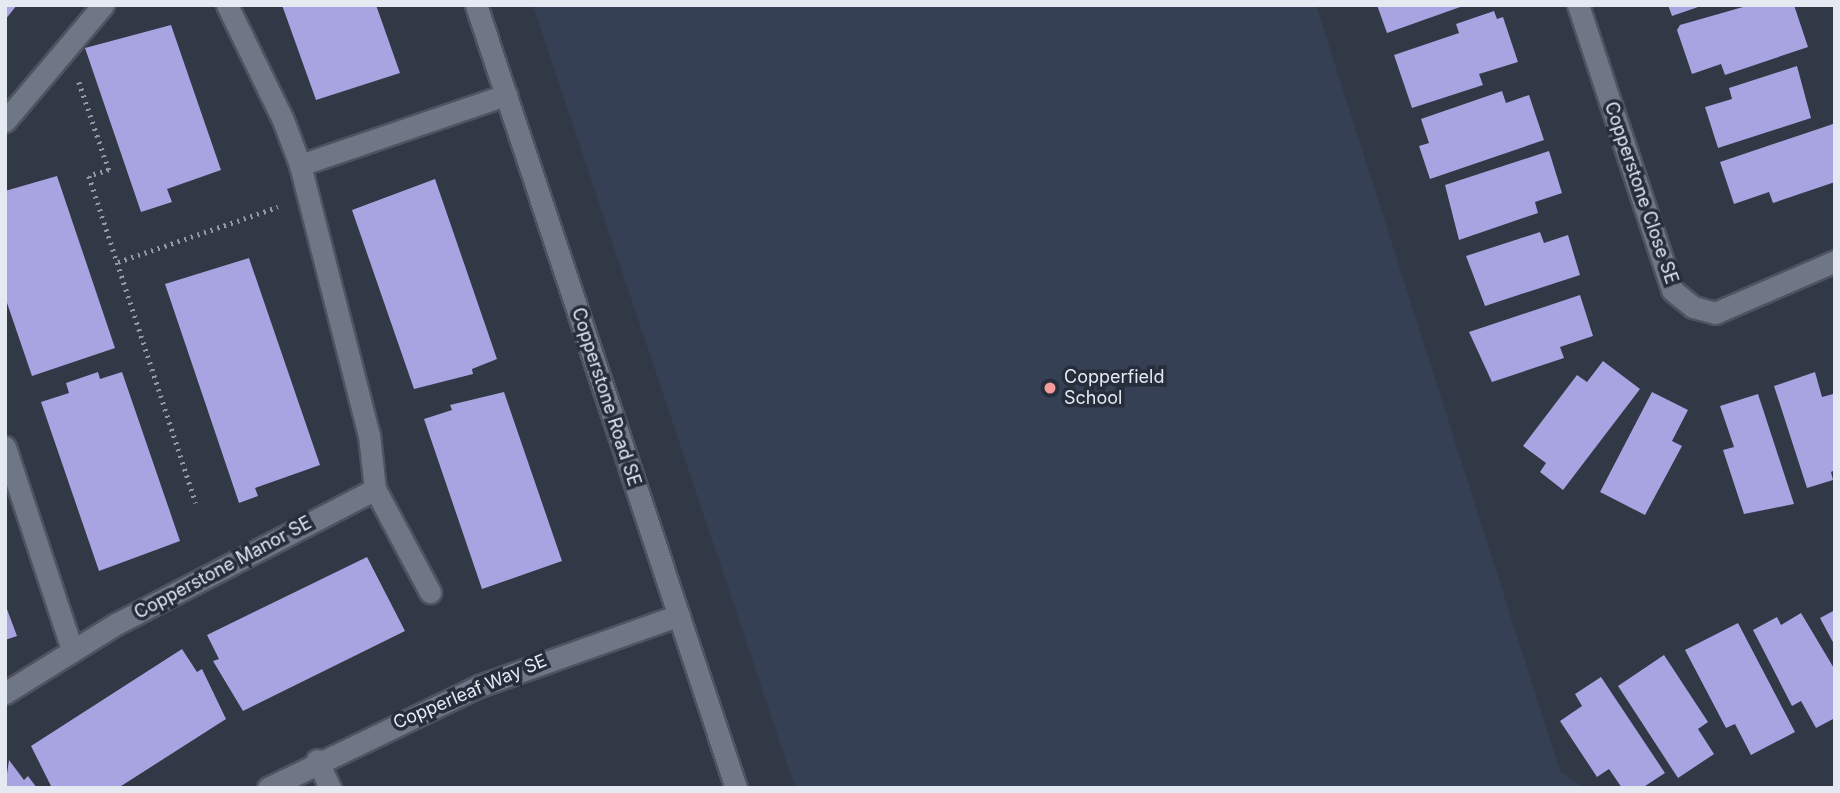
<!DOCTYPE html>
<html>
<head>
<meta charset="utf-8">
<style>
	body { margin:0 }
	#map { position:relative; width:1840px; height:793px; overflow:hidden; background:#313846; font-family:Inter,sans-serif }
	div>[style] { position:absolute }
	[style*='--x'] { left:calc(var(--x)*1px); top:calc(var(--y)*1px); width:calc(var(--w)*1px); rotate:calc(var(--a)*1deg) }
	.built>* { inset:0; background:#364054 }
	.building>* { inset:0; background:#a8a3e1 }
	.path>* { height:4.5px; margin-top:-2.25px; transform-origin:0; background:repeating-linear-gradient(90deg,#9399a4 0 2px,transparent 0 7px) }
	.roads { filter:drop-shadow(2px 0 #4e545f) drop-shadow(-2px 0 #4e545f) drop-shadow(0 2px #4e545f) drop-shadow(0 -2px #4e545f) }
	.service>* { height:21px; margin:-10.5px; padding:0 10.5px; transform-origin:10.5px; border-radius:10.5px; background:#6f7787 }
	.minor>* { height:21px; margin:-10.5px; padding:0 10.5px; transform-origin:10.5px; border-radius:10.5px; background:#6f7787 }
	.dots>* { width:19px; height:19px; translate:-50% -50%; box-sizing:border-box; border:4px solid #272e3b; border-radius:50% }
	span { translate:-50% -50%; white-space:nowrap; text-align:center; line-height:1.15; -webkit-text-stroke:7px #272e3b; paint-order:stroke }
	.street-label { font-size:18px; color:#e4e9f2 }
	.poi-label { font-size:18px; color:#e4e9f2 }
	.left { translate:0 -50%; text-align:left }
	.frame { position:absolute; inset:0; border:7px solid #e4e9f2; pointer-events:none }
</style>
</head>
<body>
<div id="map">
	<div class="built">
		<div style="clip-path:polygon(533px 5px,1316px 5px,1560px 771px,1584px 788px,795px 788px)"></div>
	</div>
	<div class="building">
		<div style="clip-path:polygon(5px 5px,17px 5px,5px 20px)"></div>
		<div style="clip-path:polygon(282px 5px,376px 5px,400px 73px,316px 100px)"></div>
		<div style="clip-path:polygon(1377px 5px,1463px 5px,1463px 6px,1387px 33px)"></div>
		<div style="clip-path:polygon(1668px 5px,1701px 5px,1701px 6px,1672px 16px)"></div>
		<div style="clip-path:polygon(1750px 5px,1794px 5px,1808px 47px,1725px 75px,1721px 64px,1692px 74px,1677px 30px,1680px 25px)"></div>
		<div style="clip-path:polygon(1494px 11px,1497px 19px,1503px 17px,1518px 62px,1479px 74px,1483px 85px,1412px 108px,1394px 55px,1459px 33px,1456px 24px)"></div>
		<div style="clip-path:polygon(171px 25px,221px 170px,167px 189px,172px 202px,141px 212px,85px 48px)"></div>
		<div style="clip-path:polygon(1797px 66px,1811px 118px,1718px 148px,1705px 107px,1732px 99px,1729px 88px)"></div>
		<div style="clip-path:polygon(1502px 91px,1506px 103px,1529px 95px,1544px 140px,1430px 179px,1419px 146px,1429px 143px,1421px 119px)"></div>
		<div style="clip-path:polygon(1833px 124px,1835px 182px,1773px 203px,1769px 192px,1734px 204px,1720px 162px)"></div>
		<div style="clip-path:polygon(1549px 151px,1562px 193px,1535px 202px,1538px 213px,1459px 240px,1445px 185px)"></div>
		<div style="clip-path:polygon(57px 176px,115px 348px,32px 376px,5px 297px,5px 191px)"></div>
		<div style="clip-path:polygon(435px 179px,497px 359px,472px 369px,473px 374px,414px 389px,352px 210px)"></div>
		<div style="clip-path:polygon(1540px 232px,1544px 243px,1568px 235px,1580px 275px,1485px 306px,1466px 256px)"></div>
		<div style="clip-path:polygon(249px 258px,320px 465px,255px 488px,258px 496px,239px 503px,165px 284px)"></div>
		<div style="clip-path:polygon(1580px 295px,1593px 336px,1560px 347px,1564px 358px,1492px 382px,1469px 332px)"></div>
		<div style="clip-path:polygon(1603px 361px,1640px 389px,1563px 490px,1540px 472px,1546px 463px,1523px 446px,1577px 375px,1587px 382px)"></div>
		<div style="clip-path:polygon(98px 372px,100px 379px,122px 372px,180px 541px,99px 571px,41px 402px,69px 393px,66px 383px)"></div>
		<div style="clip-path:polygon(1815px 372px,1822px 397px,1833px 394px,1835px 400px,1835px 470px,1831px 472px,1833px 480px,1807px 488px,1774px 386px)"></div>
		<div style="clip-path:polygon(504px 392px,562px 561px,482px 589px,424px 419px,452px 410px,450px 405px)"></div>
		<div style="clip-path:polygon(1652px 392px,1688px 410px,1672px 441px,1682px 446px,1645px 515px,1600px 492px)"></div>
		<div style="clip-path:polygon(1758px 394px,1794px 504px,1744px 514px,1723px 450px,1734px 447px,1720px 406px)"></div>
		<div style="clip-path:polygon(367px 557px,405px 631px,243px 711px,213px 661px,219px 659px,207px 635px)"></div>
		<div style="clip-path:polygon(5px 604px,17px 636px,5px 640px)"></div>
		<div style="clip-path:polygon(1835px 610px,1835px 646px,1820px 618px)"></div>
		<div style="clip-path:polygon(1801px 613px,1835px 670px,1835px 718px,1816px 728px,1801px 701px,1792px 706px,1753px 630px,1777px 617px,1781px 625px)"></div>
		<div style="clip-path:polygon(1738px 623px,1795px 732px,1751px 755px,1735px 724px,1726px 728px,1685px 650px)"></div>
		<div style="clip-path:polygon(182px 649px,197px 672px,202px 669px,226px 719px,118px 788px,52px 788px,31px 746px)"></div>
		<div style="clip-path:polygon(1664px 655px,1708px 722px,1698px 729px,1714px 754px,1678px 778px,1618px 686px)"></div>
		<div style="clip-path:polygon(1601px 677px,1665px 773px,1642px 788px,1622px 788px,1609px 769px,1597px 777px,1560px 721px,1582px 706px,1575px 694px)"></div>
		<div style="clip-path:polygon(9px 760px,24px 780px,28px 776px,37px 788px,5px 788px)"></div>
	</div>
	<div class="path">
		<div style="--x:79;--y:82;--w:93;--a:71.2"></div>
		<div style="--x:109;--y:170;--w:21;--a:163"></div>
		<div style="--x:89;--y:176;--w:344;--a:71.9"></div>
		<div style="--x:118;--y:262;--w:169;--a:-19"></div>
	</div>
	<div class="roads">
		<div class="service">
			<div style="--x:227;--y:5;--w:128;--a:64"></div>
			<div style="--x:283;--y:120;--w:48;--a:69.3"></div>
			<div style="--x:300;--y:165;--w:279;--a:75.7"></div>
			<div style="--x:369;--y:435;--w:54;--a:83.7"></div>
			<div style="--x:375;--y:489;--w:117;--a:61.9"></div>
			<div style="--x:5;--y:121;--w:152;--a:-49.8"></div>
			<div style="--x:300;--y:165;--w:218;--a:-18.8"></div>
			<div style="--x:5;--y:447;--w:213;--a:71.7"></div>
			<div style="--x:5;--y:693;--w:131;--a:-31.9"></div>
			<div style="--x:116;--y:624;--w:292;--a:-27.5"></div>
			<div style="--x:317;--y:760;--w:31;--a:65"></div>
		</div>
		<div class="minor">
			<div style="--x:476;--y:5;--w:825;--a:71.63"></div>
			<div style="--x:1578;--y:5;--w:300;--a:71.7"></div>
			<div style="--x:1672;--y:290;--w:27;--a:39"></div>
			<div style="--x:1693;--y:307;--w:23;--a:15"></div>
			<div style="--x:1715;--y:313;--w:131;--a:-23.4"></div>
			<div style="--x:268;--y:788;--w:234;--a:-25.8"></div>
			<div style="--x:479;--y:686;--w:212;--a:-19.5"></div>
		</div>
	</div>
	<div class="dots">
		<div style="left:1050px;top:388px;background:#f59b9b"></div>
	</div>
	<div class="street-label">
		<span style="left:1641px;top:193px;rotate:71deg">Copperstone Close SE</span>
		<span style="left:606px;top:397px;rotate:72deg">Copperstone Road SE</span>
		<span style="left:223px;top:568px;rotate:-28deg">Copperstone Manor SE</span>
		<span style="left:470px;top:692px;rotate:-23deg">Copperleaf Way SE</span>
	</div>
	<div class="poi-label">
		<span class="left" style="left:1064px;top:388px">Copperfield<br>School</span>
	</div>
	<div class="frame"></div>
</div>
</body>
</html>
